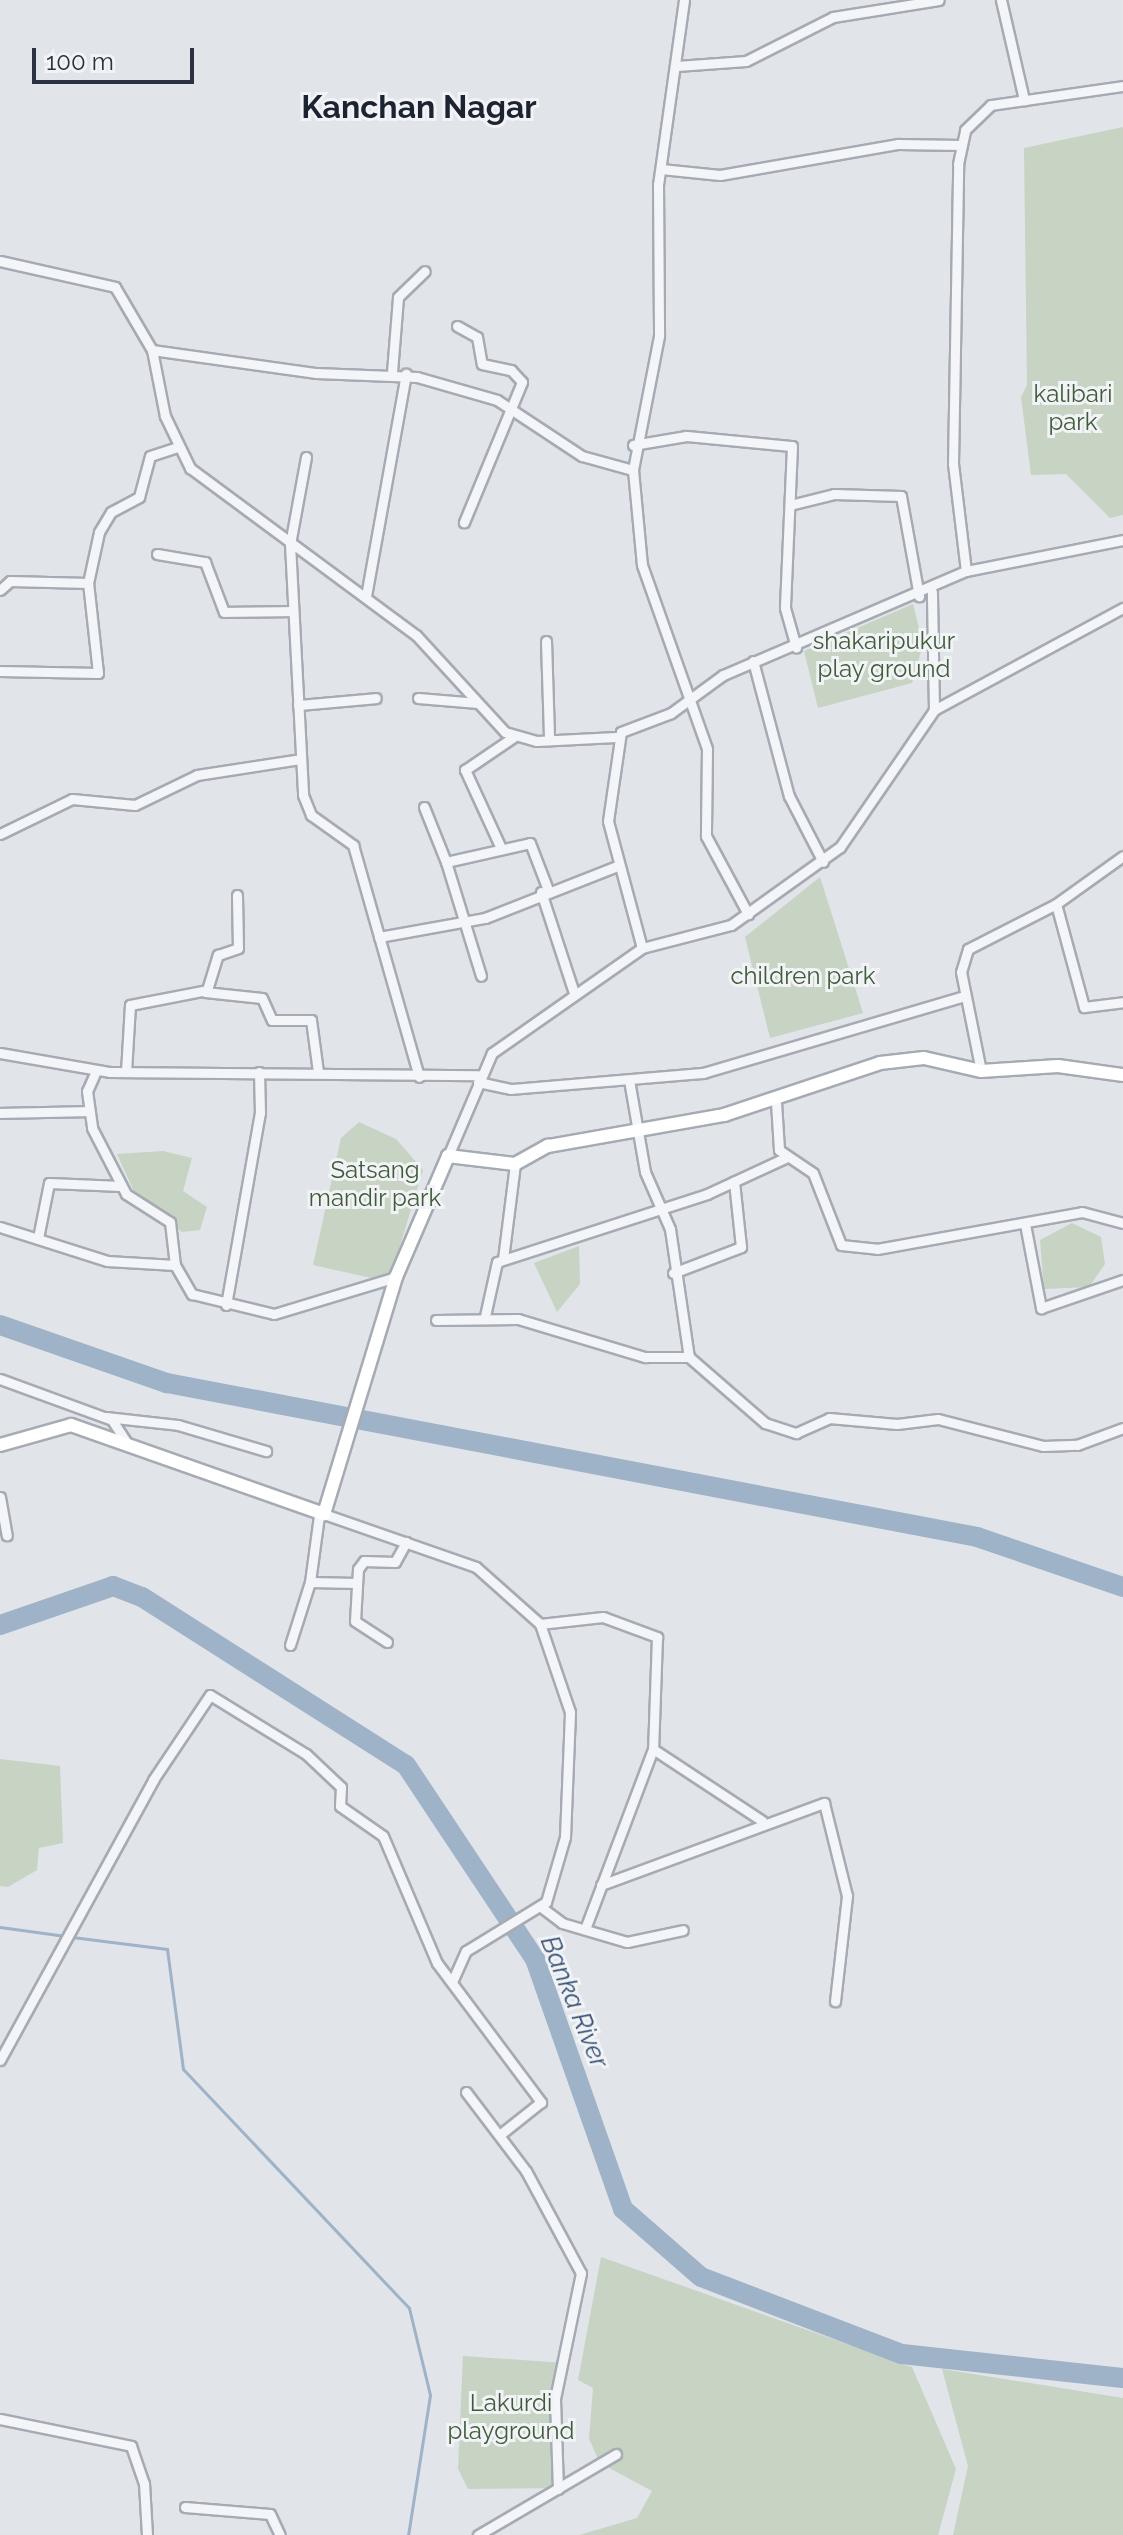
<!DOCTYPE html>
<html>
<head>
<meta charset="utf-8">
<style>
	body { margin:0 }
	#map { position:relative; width:1123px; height:2535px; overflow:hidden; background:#e1e4e9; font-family:Raleway,sans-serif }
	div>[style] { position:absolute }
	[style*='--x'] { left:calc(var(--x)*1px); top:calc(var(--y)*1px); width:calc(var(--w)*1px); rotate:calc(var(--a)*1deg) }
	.green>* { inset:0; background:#c7d3c3 }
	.stream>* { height:3px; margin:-1.5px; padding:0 1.5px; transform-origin:1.5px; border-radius:1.5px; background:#9eb2c8 }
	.river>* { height:20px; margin:-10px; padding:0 10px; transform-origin:10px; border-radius:10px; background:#9eb2c8 }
	.roads { filter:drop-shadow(2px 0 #a6abb3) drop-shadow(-2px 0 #a6abb3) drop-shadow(0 2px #a6abb3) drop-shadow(0 -2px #a6abb3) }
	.minor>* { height:9px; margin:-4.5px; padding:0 4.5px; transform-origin:4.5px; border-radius:4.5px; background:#f4f5f8 }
	.secondary>* { height:12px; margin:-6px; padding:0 6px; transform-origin:6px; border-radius:6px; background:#fff }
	span { translate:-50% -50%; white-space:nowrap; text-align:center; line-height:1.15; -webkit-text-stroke:6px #f1f3f7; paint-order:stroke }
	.park-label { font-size:24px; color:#3f5c38 }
	.water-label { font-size:26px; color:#355173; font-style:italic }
	.district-label { font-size:32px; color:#1c2331; font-weight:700 }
	.scale { position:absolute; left:32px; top:48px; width:162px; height:36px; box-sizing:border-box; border:4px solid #2a3241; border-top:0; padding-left:10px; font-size:24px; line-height:28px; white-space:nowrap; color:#2a3241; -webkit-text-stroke:6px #f1f3f7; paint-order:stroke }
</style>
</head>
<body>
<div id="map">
	<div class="green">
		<div style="clip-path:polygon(1123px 127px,1123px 515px,1110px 518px,1066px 474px,1031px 475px,1021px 397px,1027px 385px,1024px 148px)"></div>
		<div style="clip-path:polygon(913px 604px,923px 644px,912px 683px,818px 708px,804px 651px)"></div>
		<div style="clip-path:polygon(820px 877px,863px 1013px,770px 1038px,745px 937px)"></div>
		<div style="clip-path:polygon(359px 1122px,396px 1139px,423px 1170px,389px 1282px,313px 1265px,341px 1138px)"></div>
		<div style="clip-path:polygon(163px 1151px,192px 1158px,183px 1191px,207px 1207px,200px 1230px,182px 1232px,137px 1198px,117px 1154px)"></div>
		<div style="clip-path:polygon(1072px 1223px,1101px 1237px,1105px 1264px,1089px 1287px,1044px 1289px,1040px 1240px)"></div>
		<div style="clip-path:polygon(579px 1246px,580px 1284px,557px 1312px,534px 1263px)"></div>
		<div style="clip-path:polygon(0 1759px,60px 1766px,63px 1843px,39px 1848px,37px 1870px,8px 1887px,0 1886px)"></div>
		<div style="clip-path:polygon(601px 2257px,912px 2367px,956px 2469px,938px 2535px,579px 2535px,637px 2518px,652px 2491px,600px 2463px,589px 2439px,593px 2388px,578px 2380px)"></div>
		<div style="clip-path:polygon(463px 2356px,564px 2363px,557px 2488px,468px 2489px,458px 2469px)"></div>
		<div style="clip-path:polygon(942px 2369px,1123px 2398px,1123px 2535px,953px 2535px,968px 2466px)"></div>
	</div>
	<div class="stream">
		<div style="--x:0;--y:1927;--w:66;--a:7.9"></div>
		<div style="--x:72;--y:1937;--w:96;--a:7.2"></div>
		<div style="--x:167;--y:1949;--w:121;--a:82.4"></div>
		<div style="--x:183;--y:2069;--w:329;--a:46.6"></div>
		<div style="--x:409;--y:2308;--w:89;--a:76.4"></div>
		<div style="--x:430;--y:2395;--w:142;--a:98.9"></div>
	</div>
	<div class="river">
		<div style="--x:0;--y:1325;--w:177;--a:19.2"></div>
		<div style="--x:167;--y:1383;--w:825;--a:10.76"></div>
		<div style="--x:977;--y:1537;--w:154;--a:18.9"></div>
		<div style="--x:0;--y:1625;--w:120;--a:-19"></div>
		<div style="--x:113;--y:1586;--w:31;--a:21"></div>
		<div style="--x:142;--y:1597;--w:313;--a:32.5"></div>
		<div style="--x:406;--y:1765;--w:233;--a:56.4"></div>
		<div style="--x:535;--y:1959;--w:265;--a:70.6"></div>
		<div style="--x:623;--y:2209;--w:103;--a:41.1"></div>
		<div style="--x:701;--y:2277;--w:215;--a:21"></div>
		<div style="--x:902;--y:2354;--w:222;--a:6.2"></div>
	</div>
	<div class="roads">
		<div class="minor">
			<div style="--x:684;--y:0;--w:186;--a:98"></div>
			<div style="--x:658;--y:184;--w:152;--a:89.6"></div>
			<div style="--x:659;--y:336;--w:136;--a:101"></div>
			<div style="--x:633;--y:470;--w:95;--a:84.6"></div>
			<div style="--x:642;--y:565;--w:195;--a:70.5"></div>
			<div style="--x:707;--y:749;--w:87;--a:90.7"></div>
			<div style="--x:706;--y:836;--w:89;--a:61.7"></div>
			<div style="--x:1001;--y:0;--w:103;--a:77"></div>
			<div style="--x:677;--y:66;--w:69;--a:-4.1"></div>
			<div style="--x:746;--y:61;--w:97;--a:-26.8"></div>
			<div style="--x:833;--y:17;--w:107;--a:-9.1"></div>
			<div style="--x:661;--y:169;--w:59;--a:5.8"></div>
			<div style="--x:720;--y:175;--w:181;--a:-9.9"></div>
			<div style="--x:898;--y:144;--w:63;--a:0.9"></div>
			<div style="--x:0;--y:261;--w:118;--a:12.7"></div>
			<div style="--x:115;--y:287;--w:73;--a:59.6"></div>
			<div style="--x:152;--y:350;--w:166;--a:8"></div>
			<div style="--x:316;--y:373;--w:101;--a:2.3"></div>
			<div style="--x:417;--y:377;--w:83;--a:16"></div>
			<div style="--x:497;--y:400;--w:102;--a:33.4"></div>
			<div style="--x:582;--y:456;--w:53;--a:15.4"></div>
			<div style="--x:457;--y:326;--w:23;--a:29"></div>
			<div style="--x:477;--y:337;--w:27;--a:80"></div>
			<div style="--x:482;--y:364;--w:30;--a:12"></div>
			<div style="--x:511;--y:370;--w:16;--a:47"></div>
			<div style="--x:522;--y:382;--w:152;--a:112.5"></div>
			<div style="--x:152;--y:350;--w:67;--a:78.9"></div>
			<div style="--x:165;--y:416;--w:58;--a:64.3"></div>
			<div style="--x:190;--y:468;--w:281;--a:36.5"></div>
			<div style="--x:416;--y:635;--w:132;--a:47.5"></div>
			<div style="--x:505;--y:732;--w:33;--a:16"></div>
			<div style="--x:537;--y:741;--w:79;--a:-2.9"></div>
			<div style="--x:392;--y:372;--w:75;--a:-85.4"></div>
			<div style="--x:398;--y:297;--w:37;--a:-44"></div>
			<div style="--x:633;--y:445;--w:54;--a:-9.6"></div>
			<div style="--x:686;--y:436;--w:106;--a:5.4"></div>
			<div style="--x:792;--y:446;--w:162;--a:92.5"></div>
			<div style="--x:785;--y:608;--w:41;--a:74.2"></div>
			<div style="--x:306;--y:457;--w:88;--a:100.4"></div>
			<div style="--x:290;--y:544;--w:251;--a:87"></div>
			<div style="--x:303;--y:795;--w:22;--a:68"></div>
			<div style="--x:311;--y:815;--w:52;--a:35.5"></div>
			<div style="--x:353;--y:845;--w:241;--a:74.1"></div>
			<div style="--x:790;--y:505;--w:45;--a:-14"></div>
			<div style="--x:834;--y:494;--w:67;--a:1.7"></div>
			<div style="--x:901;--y:496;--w:102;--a:79.8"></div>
			<div style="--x:157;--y:554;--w:49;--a:9.5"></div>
			<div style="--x:205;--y:562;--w:53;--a:69.2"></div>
			<div style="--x:224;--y:612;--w:68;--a:-0.8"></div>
			<div style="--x:966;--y:571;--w:108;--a:-96.9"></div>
			<div style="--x:953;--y:464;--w:300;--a:-89"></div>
			<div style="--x:958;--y:164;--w:35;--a:-78"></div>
			<div style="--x:965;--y:130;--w:36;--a:-44"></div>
			<div style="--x:991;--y:105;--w:133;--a:-8.2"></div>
			<div style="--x:0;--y:590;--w:13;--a:-42"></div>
			<div style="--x:10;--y:581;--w:78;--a:1.5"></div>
			<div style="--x:366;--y:596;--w:226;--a:-79.8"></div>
			<div style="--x:546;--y:641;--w:98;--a:88.2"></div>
			<div style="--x:753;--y:661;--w:140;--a:75.1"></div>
			<div style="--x:789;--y:796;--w:74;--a:62.7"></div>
			<div style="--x:0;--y:671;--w:98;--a:1.2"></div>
			<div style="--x:98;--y:673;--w:91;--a:-96.3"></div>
			<div style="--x:88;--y:583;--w:52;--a:-77.8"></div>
			<div style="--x:99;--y:532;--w:23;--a:-59"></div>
			<div style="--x:111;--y:512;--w:32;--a:-28"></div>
			<div style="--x:139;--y:497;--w:42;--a:-75"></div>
			<div style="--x:150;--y:456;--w:29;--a:-18"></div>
			<div style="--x:418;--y:698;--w:60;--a:4.8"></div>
			<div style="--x:298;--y:705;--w:78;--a:-5.1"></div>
			<div style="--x:934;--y:710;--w:215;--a:-28.4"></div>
			<div style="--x:424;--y:807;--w:59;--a:68.2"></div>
			<div style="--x:446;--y:862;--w:86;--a:-12.7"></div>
			<div style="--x:530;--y:843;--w:50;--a:69"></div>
			<div style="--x:0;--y:834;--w:80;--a:-25.9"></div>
			<div style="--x:72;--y:799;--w:63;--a:5.4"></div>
			<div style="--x:135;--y:805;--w:69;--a:-25.8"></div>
			<div style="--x:197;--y:775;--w:104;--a:-8.8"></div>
			<div style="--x:500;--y:846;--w:84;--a:-114.7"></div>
			<div style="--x:465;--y:770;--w:60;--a:-34.2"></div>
			<div style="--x:446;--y:862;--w:119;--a:72.9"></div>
			<div style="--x:541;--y:892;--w:106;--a:71.9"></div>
			<div style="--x:1056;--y:904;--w:107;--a:74.8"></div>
			<div style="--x:1084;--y:1007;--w:39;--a:-7"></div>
			<div style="--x:379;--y:937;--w:108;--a:-10.2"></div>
			<div style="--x:485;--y:918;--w:142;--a:-21.5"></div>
			<div style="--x:642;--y:948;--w:92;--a:-14.5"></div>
			<div style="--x:731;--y:925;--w:134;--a:-35.6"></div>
			<div style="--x:840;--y:847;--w:166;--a:-55.5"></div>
			<div style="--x:934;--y:710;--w:118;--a:-91"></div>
			<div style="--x:205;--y:992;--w:57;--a:6"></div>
			<div style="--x:262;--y:998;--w:24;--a:66"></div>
			<div style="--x:272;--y:1020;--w:39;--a:0"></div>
			<div style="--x:311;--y:1020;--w:52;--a:82.3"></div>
			<div style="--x:0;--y:1053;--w:112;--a:9.8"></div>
			<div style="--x:110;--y:1072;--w:368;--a:0.5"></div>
			<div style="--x:96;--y:1071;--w:22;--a:114"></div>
			<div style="--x:87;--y:1091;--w:37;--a:82"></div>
			<div style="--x:92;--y:1128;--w:74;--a:62.7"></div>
			<div style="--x:126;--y:1194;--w:52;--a:32.5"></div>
			<div style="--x:170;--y:1222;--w:43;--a:83.4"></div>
			<div style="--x:175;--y:1265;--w:34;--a:60"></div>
			<div style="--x:192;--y:1294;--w:84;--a:13.7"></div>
			<div style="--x:274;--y:1314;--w:127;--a:-16.9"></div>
			<div style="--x:981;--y:1071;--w:101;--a:-101.4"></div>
			<div style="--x:961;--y:972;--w:24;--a:-73"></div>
			<div style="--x:968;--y:949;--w:99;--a:-27.1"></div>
			<div style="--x:1056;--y:904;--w:82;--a:-35.6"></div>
			<div style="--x:126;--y:1072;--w:67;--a:-86.6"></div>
			<div style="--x:130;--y:1005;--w:78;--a:-11"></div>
			<div style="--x:207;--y:990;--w:37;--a:-73"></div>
			<div style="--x:218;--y:955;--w:21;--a:-19"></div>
			<div style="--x:238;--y:948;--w:53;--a:-91.1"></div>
			<div style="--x:629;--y:1080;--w:93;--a:80.1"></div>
			<div style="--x:645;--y:1172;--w:62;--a:66.3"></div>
			<div style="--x:670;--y:1229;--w:129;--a:81.6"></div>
			<div style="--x:689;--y:1357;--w:101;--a:41"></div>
			<div style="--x:765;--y:1423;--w:33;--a:18"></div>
			<div style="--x:796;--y:1433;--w:36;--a:-24"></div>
			<div style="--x:829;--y:1418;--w:68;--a:5"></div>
			<div style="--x:897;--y:1424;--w:41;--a:-7"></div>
			<div style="--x:938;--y:1419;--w:108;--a:14.4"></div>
			<div style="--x:1043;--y:1446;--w:34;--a:-2"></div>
			<div style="--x:1077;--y:1445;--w:49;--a:-20.3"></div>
			<div style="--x:478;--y:1082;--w:34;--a:12"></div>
			<div style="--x:511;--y:1089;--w:193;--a:-4.8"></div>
			<div style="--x:703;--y:1073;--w:272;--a:-16.4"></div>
			<div style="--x:776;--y:1102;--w:48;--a:86.4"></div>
			<div style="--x:779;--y:1150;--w:41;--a:34.1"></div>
			<div style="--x:813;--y:1173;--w:77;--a:68.7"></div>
			<div style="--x:841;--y:1245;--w:36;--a:6"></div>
			<div style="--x:877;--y:1249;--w:208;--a:-10.2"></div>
			<div style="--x:1082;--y:1212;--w:42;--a:15"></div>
			<div style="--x:0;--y:1113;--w:88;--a:-1.3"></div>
			<div style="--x:448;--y:1156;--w:112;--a:-66.9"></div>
			<div style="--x:492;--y:1053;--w:183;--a:-35"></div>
			<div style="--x:642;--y:948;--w:131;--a:-105"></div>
			<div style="--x:608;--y:821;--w:90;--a:-81.7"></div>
			<div style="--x:621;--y:732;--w:53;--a:-20.8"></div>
			<div style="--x:671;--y:713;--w:64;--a:-36.2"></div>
			<div style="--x:723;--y:675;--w:264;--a:-23.2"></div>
			<div style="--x:966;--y:571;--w:160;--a:-11.2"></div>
			<div style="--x:1025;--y:1224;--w:86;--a:79.2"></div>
			<div style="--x:1041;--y:1308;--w:87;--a:-18.9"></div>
			<div style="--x:0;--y:1227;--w:112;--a:17.6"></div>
			<div style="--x:107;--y:1261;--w:68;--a:3.4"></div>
			<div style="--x:38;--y:1238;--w:56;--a:-78.7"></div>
			<div style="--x:49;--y:1183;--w:72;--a:2.4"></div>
			<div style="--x:503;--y:1259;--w:96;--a:-82.8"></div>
			<div style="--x:673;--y:1273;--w:73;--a:-20.9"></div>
			<div style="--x:741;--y:1247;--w:66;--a:-96.1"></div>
			<div style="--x:226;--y:1305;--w:195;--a:-80"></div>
			<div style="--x:260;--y:1113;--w:41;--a:-91.4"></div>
			<div style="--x:485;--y:1316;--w:55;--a:-77.5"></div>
			<div style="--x:497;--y:1262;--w:221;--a:-17.9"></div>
			<div style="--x:707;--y:1194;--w:88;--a:-24.8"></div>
			<div style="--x:436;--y:1320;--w:82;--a:-0.7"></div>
			<div style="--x:518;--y:1319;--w:133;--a:16.7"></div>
			<div style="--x:645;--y:1357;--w:44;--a:0"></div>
			<div style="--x:0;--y:1379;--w:119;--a:20.1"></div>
			<div style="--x:112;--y:1420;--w:31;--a:57"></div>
			<div style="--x:106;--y:1417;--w:72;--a:6.3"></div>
			<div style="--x:178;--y:1425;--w:92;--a:16.5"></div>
			<div style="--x:0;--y:1497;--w:39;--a:80"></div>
			<div style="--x:324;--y:1514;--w:161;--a:19.2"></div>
			<div style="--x:476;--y:1567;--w:86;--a:41.7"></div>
			<div style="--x:540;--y:1624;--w:63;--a:-6.3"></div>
			<div style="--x:603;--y:1617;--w:58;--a:20.3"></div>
			<div style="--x:657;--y:1637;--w:112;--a:92"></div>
			<div style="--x:653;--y:1749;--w:189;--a:110.7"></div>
			<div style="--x:310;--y:1582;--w:68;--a:-82.3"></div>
			<div style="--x:387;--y:1642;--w:38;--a:-147"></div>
			<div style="--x:355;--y:1621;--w:52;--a:-86.7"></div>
			<div style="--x:358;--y:1569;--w:10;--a:-53"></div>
			<div style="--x:364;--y:1561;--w:31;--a:2"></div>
			<div style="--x:395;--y:1562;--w:23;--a:-61"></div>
			<div style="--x:290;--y:1645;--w:66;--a:-72.4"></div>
			<div style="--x:310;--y:1582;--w:47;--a:1.2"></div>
			<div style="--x:653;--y:1749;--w:131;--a:33.4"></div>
			<div style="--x:601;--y:1885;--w:238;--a:-20.2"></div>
			<div style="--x:824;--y:1803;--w:96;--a:76.1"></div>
			<div style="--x:847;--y:1896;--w:106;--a:96.5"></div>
			<div style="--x:541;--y:1907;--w:26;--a:37"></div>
			<div style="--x:562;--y:1923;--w:68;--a:16.3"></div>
			<div style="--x:627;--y:1942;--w:57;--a:-12.1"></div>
			<div style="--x:452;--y:1982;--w:34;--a:-66"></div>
			<div style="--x:466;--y:1951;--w:94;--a:-31.5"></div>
			<div style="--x:546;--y:1902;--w:68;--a:-73.7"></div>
			<div style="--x:565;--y:1837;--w:125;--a:-87.7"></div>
			<div style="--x:570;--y:1712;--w:93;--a:-108.8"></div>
			<div style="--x:0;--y:2060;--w:319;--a:-61.3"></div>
			<div style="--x:153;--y:1780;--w:102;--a:-56.2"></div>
			<div style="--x:210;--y:1695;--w:113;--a:31.6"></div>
			<div style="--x:306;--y:1754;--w:48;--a:43.3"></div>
			<div style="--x:341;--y:1787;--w:19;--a:93"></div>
			<div style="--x:340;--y:1806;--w:52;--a:34.9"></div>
			<div style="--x:383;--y:1836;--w:138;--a:67"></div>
			<div style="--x:437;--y:1963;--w:174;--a:53.2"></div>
			<div style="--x:541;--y:2102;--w:50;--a:141.5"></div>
			<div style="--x:466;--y:2092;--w:99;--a:52.8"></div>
			<div style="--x:526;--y:2171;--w:116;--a:61.7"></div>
			<div style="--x:581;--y:2273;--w:129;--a:101.7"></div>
			<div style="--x:555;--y:2399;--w:90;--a:88.1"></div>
			<div style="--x:0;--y:2419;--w:134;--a:11.6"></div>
			<div style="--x:131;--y:2446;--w:39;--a:71"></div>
			<div style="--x:144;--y:2483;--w:52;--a:86.7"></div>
			<div style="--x:185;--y:2507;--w:85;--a:4.7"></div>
			<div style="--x:270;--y:2514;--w:23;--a:65"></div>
			<div style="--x:478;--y:2535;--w:160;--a:-30.4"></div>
		</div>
		<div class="secondary">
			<div style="--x:0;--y:1445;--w:74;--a:-15.7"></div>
			<div style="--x:71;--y:1425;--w:268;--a:19.4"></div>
			<div style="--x:324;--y:1514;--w:248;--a:-73.1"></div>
			<div style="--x:396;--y:1277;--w:132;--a:-66.7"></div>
			<div style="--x:448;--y:1156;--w:67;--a:6.8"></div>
			<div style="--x:515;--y:1164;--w:38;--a:-29"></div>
			<div style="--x:548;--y:1146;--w:179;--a:-10"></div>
			<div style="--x:724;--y:1115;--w:164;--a:-18.4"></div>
			<div style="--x:880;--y:1063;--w:44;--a:-6.5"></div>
			<div style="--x:924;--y:1058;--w:58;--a:12.8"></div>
			<div style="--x:981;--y:1071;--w:77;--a:-3.7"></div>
			<div style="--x:1058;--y:1066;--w:66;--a:7.9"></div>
		</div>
	</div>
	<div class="park-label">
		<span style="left:1073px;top:408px">kalibari<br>park</span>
		<span style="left:884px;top:655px">shakaripukur<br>play ground</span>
		<span style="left:803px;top:976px">children park</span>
		<span style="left:375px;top:1184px">Satsang<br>mandir park</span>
		<span style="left:511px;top:2417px">Lakurdi<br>playground</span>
	</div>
	<div class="water-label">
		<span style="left:574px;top:2002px;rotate:68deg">Banka River</span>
	</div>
	<div class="district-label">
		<span style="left:419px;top:107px">Kanchan Nagar</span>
	</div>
	<div class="scale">100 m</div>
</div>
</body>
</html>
